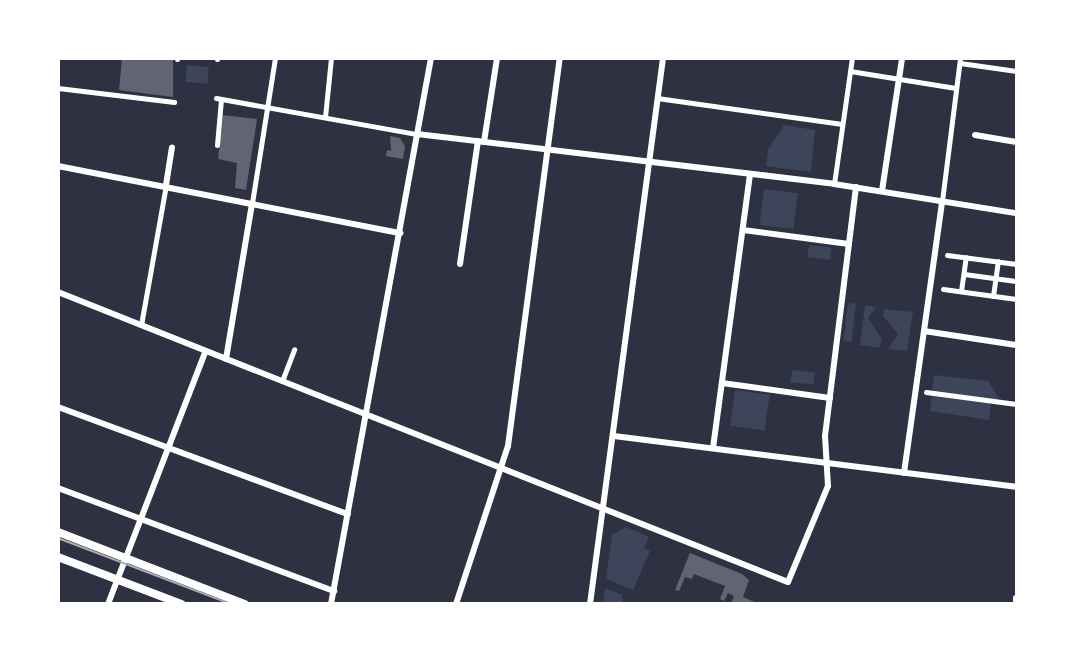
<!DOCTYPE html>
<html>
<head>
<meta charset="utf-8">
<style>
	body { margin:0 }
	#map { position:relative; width:1075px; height:662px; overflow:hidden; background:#2d3142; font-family:"PT Sans",sans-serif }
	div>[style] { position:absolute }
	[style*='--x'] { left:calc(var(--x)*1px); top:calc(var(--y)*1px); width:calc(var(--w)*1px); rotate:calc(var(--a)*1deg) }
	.green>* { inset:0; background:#3c4559; transform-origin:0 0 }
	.building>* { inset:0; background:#626471 }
	.pedestrian>* { height:5px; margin:-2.5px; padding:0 2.5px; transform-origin:2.5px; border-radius:2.5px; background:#fff }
	.minor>* { height:6px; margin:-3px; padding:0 3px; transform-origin:3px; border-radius:3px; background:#fff }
	.tertiary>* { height:8px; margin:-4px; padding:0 4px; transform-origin:4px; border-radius:4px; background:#fff }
	.tram>* { height:1.5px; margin:-0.75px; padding:0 0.75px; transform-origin:0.75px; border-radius:0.75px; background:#abadb3 }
	span { translate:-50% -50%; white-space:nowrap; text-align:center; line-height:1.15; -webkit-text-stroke:5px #fff; paint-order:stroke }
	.frame { position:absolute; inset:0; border:60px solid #fff; pointer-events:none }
</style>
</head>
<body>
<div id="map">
	<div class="green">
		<div style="left:187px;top:65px;width:22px;height:17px;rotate:5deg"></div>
		<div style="clip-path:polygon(784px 125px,815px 130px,811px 172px,766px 166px,768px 150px)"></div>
		<div style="left:764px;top:189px;width:34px;height:36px;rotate:7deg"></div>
		<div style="left:809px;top:245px;width:23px;height:12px;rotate:7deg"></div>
		<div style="left:848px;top:303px;width:8px;height:38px;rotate:7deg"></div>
		<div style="clip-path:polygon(865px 305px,876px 307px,868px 318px,882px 339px,880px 348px,860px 345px)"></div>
		<div style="clip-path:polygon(884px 309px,913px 312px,907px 351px,888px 349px,898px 334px,883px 316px)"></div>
		<div style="left:792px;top:370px;width:23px;height:12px;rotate:7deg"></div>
		<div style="clip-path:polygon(934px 375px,988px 381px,999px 398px,991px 404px,989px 420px,930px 411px)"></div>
		<div style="left:735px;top:390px;width:35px;height:36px;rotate:8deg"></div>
		<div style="clip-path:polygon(626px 527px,649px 537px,644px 548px,650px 551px,633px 590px,606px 579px,612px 535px)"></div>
		<div style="clip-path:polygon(605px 588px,622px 595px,623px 603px,603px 603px)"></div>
	</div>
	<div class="building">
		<div style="clip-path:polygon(122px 58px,173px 58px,173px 97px,119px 90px)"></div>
		<div style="clip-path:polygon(223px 115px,257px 119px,246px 190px,235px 188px,237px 163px,218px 159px)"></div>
		<div style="clip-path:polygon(390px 136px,400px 138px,405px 146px,403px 159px,386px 156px,387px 150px,391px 151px)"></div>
		<div style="clip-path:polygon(690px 553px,742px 574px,749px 580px,743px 597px,759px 604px,731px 604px,734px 596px,728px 593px,724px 601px,720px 599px,725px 586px,694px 574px,692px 579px,685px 577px,679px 591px,675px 590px)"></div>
	</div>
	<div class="pedestrian">
		<div style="--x:177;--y:58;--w:1;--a:90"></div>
		<div style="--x:217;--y:59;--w:1;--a:-90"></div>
		<div style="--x:960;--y:63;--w:57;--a:8.1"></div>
		<div style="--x:850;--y:71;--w:107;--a:9.1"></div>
		<div style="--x:58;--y:88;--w:117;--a:6.9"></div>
		<div style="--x:216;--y:98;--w:204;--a:10.2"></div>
		<div style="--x:657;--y:98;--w:187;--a:8"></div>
		<div style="--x:325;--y:117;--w:59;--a:-84.2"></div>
		<div style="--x:217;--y:145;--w:46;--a:-85"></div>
		<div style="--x:834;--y:184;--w:127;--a:-81.9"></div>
		<div style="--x:942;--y:201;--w:144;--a:-82.8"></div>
		<div style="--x:252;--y:203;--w:147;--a:-81"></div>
		<div style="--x:947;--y:255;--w:70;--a:7.4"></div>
		<div style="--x:964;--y:274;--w:52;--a:7.7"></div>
		<div style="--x:943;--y:289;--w:74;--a:7.8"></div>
		<div style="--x:961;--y:291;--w:34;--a:-82"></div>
		<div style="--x:993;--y:296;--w:35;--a:-82"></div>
		<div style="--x:141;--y:325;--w:142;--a:-79.9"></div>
		<div style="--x:282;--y:381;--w:34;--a:-69"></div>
		<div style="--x:926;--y:392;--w:91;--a:7.6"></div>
	</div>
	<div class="minor">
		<div style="--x:417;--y:134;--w:420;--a:6.8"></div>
		<div style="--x:834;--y:184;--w:184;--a:9.1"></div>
		<div style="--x:975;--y:135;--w:42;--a:9.7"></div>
		<div style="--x:484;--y:142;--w:85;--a:-81.2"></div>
		<div style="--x:58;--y:166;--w:349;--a:11.1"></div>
		<div style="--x:166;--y:185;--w:38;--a:-81"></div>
		<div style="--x:882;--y:191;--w:134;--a:-81.4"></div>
		<div style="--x:743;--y:230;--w:107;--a:7.5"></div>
		<div style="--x:460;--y:264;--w:124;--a:-81.7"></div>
		<div style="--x:58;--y:292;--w:785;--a:21.67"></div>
		<div style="--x:788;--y:582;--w:104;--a:-67.4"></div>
		<div style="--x:828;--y:486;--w:50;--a:-93.4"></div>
		<div style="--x:825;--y:436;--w:251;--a:-82.9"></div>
		<div style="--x:924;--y:331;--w:93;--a:8.7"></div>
		<div style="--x:226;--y:359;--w:158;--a:-80.5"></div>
		<div style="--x:722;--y:383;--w:109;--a:7.9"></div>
		<div style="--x:58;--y:407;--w:309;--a:20.3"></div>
		<div style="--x:614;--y:436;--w:405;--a:7.2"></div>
		<div style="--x:713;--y:448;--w:276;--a:-82.3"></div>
		<div style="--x:904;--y:473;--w:275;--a:-82"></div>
		<div style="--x:58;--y:488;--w:295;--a:20.5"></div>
		<div style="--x:108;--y:604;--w:270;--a:-68.9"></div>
		<div style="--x:331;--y:604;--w:555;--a:-79.62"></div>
		<div style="--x:456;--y:604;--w:166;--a:-71.8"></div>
		<div style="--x:508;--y:446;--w:391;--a:-82.4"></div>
		<div style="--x:590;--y:604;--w:551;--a:-82.38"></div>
		<div style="--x:1016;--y:604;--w:6;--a:-90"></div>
	</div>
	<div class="tertiary">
		<div style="--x:58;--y:532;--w:200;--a:21.1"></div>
		<div style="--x:58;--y:557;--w:132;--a:20.9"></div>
	</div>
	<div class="tram">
		<div style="--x:58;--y:538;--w:185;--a:20.9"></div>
	</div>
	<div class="frame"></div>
</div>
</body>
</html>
